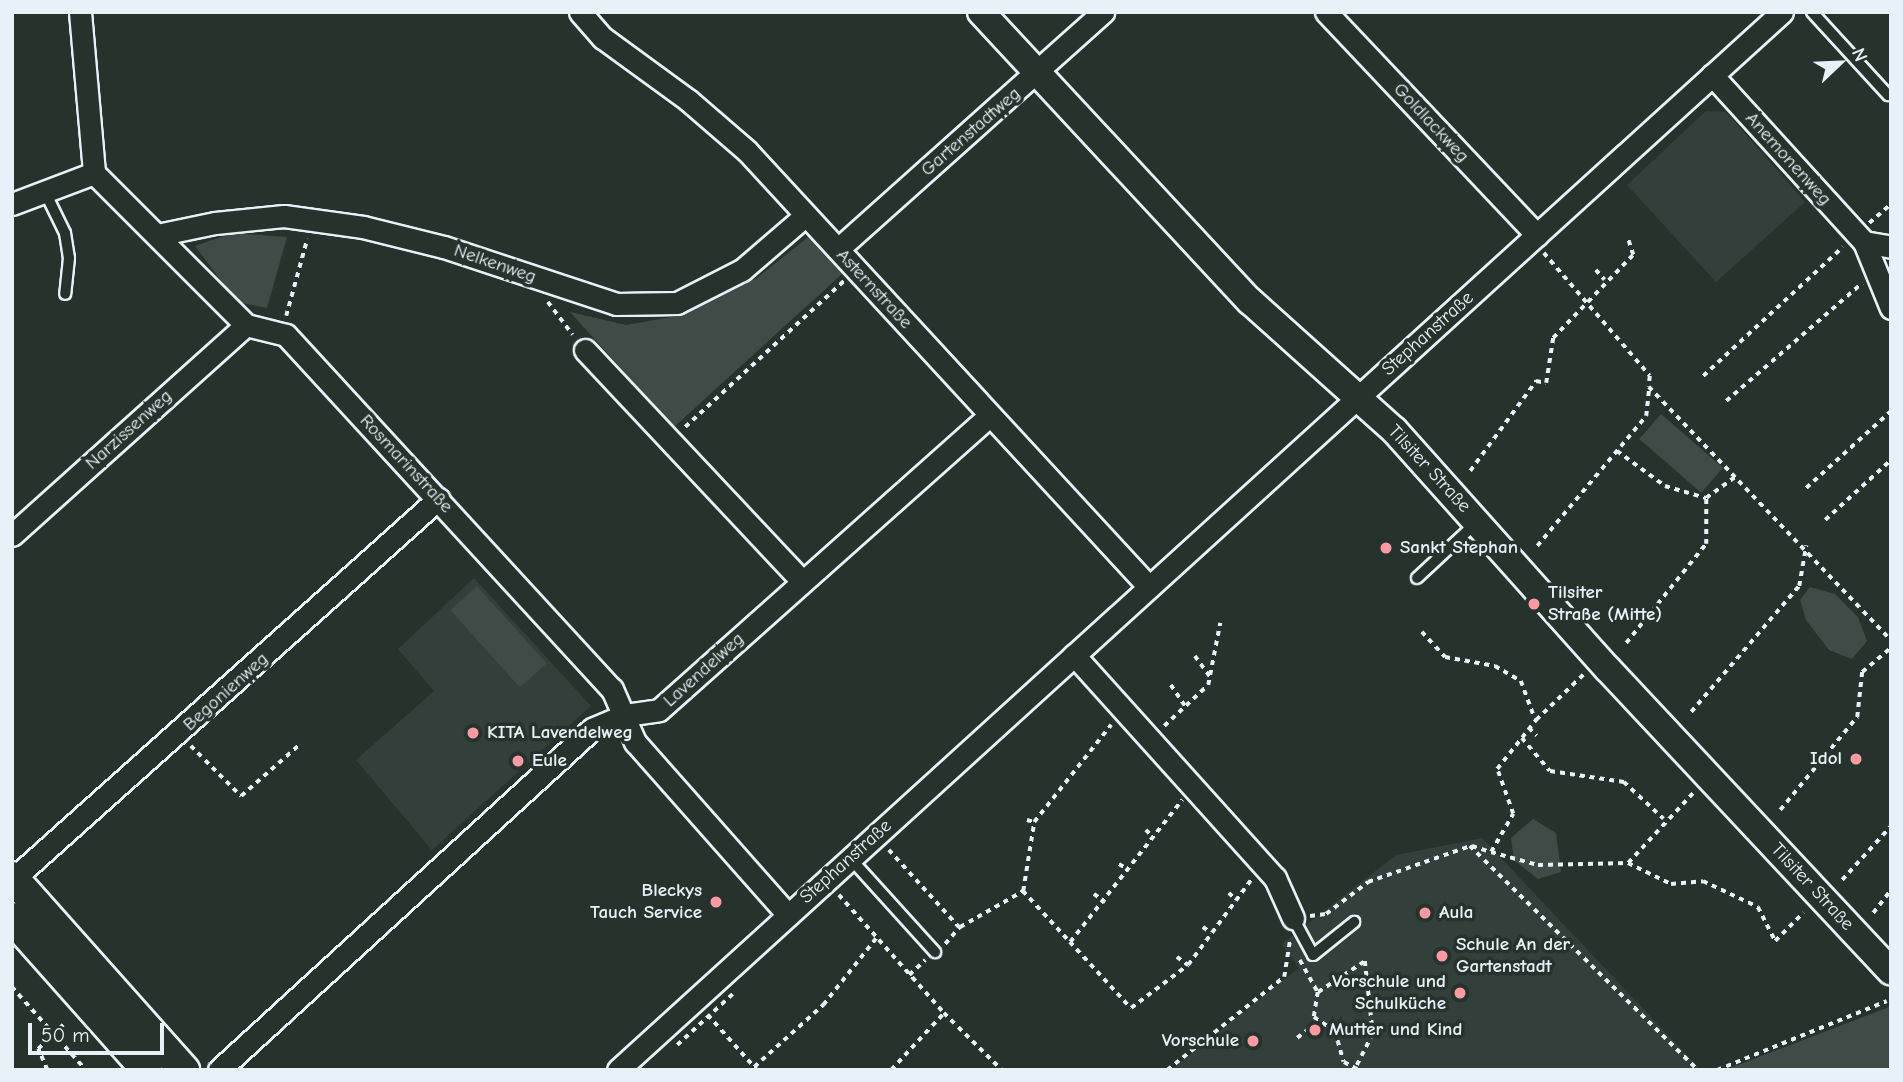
<!DOCTYPE html>
<html>
<head>
<meta charset="utf-8">
<style>
	body { margin:0 }
	#map { position:relative; width:1903px; height:1082px; overflow:hidden; background:#26332d; font-family:"Comic Neue",sans-serif }
	div>[style] { position:absolute }
	[style*='--x'] { left:calc(var(--x)*1px); top:calc(var(--y)*1px); width:calc(var(--w)*1px); rotate:calc(var(--a)*1deg) }
	.built>* { inset:0; background:#333f3a }
	.green>* { inset:0; background:#3e4b47; transform-origin:0 0 }
	.path>* { height:3.5px; margin-top:-1.75px; transform-origin:0; background:repeating-linear-gradient(90deg,#e8f1f8 0 5px,transparent 0 10px) }
	.roads { filter:drop-shadow(2px 0 #e8f1f8) drop-shadow(-2px 0 #e8f1f8) drop-shadow(0 2px #e8f1f8) drop-shadow(0 -2px #e8f1f8) }
	.service>* { height:10px; margin:-5px; padding:0 5px; transform-origin:5px; border-radius:5px; background:#26332d }
	.minor>* { height:21px; margin:-10.5px; padding:0 10.5px; transform-origin:10.5px; border-radius:10.5px; background:#26332d }
	.tertiary>* { height:26px; margin:-13px; padding:0 13px; transform-origin:13px; border-radius:13px; background:#26332d }
	.secondary>* { height:30px; margin:-15px; padding:0 15px; transform-origin:15px; border-radius:15px; background:#26332d }
	.dots>* { width:19px; height:19px; translate:-50% -50%; box-sizing:border-box; border:4px solid #26332d; border-radius:50% }
	span { translate:-50% -50%; white-space:nowrap; text-align:center; line-height:1.15; -webkit-text-stroke:7px #26332d; paint-order:stroke }
	.street-label { font-size:19px; color:#e8f1f8 }
	.poi-label { font-size:19px; color:#e8f1f8; font-weight:700 }
	.left { translate:0 -50%; text-align:left }
	.right { translate:-100% -50%; text-align:right }
	.frame { position:absolute; inset:0; border:14px solid #e8f1f8; pointer-events:none }
	.north { position:absolute; left:1805px; top:28px; width:70px; height:70px; -webkit-text-stroke:5px #26332d; paint-order:stroke; rotate:67deg; font-size:19px; font-weight:700; line-height:28px; text-align:center; color:#e8f1f8 }
	.north::after { content:''; display:block; margin:auto; width:24px; height:32px; background:#e8f1f8; clip-path:polygon(50% 0,100% 100%,50% 72%,0 100%) }
	.scale { position:absolute; left:28px; top:1023px; width:136px; height:32px; box-sizing:border-box; border:4px solid #e8f1f8; border-top:0; padding-left:9px; font-size:21px; line-height:24px; white-space:nowrap; color:#e8f1f8; -webkit-text-stroke:5px #26332d; paint-order:stroke }
</style>
</head>
<body>
<div id="map">
	<div class="built">
		<div style="clip-path:polygon(1706px 111px,1726px 112px,1805px 202px,1716px 282px,1627px 185px)"></div>
		<div style="clip-path:polygon(474px 578px,591px 706px,432px 850px,356px 760px,434px 691px,398px 649px)"></div>
		<div style="clip-path:polygon(1482px 838px,1701px 1070px,1171px 1070px,1299px 968px,1282px 944px,1396px 855px)"></div>
	</div>
	<div class="green">
		<div style="clip-path:polygon(233px 233px,287px 237px,267px 308px,237px 302px,195px 246px)"></div>
		<div style="clip-path:polygon(808px 237px,842px 274px,674px 427px,570px 312px,626px 325px,683px 315px,757px 278px)"></div>
		<div style="left:1661px;top:414px;width:82px;height:33px;rotate:41deg"></div>
		<div style="left:477px;top:586px;width:104px;height:36px;rotate:48deg"></div>
		<div style="clip-path:polygon(1810px 587px,1835px 594px,1858px 617px,1867px 641px,1852px 659px,1829px 650px,1806px 620px,1800px 600px)"></div>
		<div style="clip-path:polygon(1533px 819px,1556px 833px,1561px 872px,1538px 879px,1514px 860px,1511px 838px)"></div>
		<div style="clip-path:polygon(1889px 1007px,1891px 1070px,1725px 1070px)"></div>
	</div>
	<div class="path">
		<div style="--x:1869;--y:223;--w:29;--a:-41"></div>
		<div style="--x:1544;--y:253;--w:162;--a:49.2"></div>
		<div style="--x:1650;--y:376;--w:11;--a:95"></div>
		<div style="--x:1649;--y:387;--w:350;--a:46.3"></div>
		<div style="--x:1596;--y:270;--w:13;--a:48"></div>
		<div style="--x:548;--y:302;--w:41;--a:52.9"></div>
		<div style="--x:286;--y:316;--w:80;--a:-74.7"></div>
		<div style="--x:1703;--y:376;--w:190;--a:-42.7"></div>
		<div style="--x:1726;--y:401;--w:180;--a:-40.9"></div>
		<div style="--x:685;--y:427;--w:216;--a:-42.6"></div>
		<div style="--x:1617;--y:451;--w:59;--a:36.1"></div>
		<div style="--x:1665;--y:486;--w:43;--a:16.3"></div>
		<div style="--x:1470;--y:471;--w:112;--a:-53.7"></div>
		<div style="--x:1536;--y:381;--w:10;--a:11"></div>
		<div style="--x:1546;--y:383;--w:46;--a:-81.2"></div>
		<div style="--x:1553;--y:338;--w:115;--a:-46.1"></div>
		<div style="--x:1633;--y:255;--w:16;--a:-108"></div>
		<div style="--x:1806;--y:488;--w:115;--a:-42.2"></div>
		<div style="--x:1825;--y:520;--w:89;--a:-42.3"></div>
		<div style="--x:1537;--y:546;--w:170;--a:-50"></div>
		<div style="--x:1646;--y:416;--w:29;--a:-84"></div>
		<div style="--x:1422;--y:632;--w:34;--a:47"></div>
		<div style="--x:1445;--y:657;--w:51;--a:10.2"></div>
		<div style="--x:1495;--y:666;--w:30;--a:30"></div>
		<div style="--x:1521;--y:681;--w:40;--a:69.8"></div>
		<div style="--x:1626;--y:643;--w:127;--a:-51.1"></div>
		<div style="--x:1706;--y:544;--w:46;--a:-90"></div>
		<div style="--x:1706;--y:498;--w:39;--a:-36"></div>
		<div style="--x:1195;--y:656;--w:26;--a:54"></div>
		<div style="--x:1171;--y:685;--w:25;--a:56"></div>
		<div style="--x:1691;--y:712;--w:166;--a:-49.4"></div>
		<div style="--x:1799;--y:586;--w:41;--a:-80.1"></div>
		<div style="--x:1164;--y:726;--w:60;--a:-43"></div>
		<div style="--x:1208;--y:685;--w:63;--a:-79"></div>
		<div style="--x:1529;--y:728;--w:11;--a:45"></div>
		<div style="--x:1522;--y:738;--w:43;--a:49.7"></div>
		<div style="--x:1550;--y:771;--w:75;--a:8.5"></div>
		<div style="--x:1624;--y:782;--w:54;--a:42.8"></div>
		<div style="--x:191;--y:746;--w:71;--a:45"></div>
		<div style="--x:241;--y:796;--w:76;--a:-41.3"></div>
		<div style="--x:1780;--y:810;--w:121;--a:-50.4"></div>
		<div style="--x:1857;--y:717;--w:45;--a:-83.7"></div>
		<div style="--x:1862;--y:672;--w:38;--a:-40"></div>
		<div style="--x:1027;--y:820;--w:7;--a:16"></div>
		<div style="--x:1146;--y:830;--w:10;--a:45"></div>
		<div style="--x:1472;--y:846;--w:20;--a:18"></div>
		<div style="--x:1491;--y:852;--w:44;--a:-59.9"></div>
		<div style="--x:1513;--y:814;--w:48;--a:-109.6"></div>
		<div style="--x:1497;--y:769;--w:63;--a:-51.5"></div>
		<div style="--x:1536;--y:720;--w:66;--a:-43.8"></div>
		<div style="--x:889;--y:850;--w:104;--a:47.7"></div>
		<div style="--x:1491;--y:852;--w:49;--a:15.5"></div>
		<div style="--x:1538;--y:865;--w:90;--a:-1.3"></div>
		<div style="--x:1628;--y:863;--w:96;--a:-47.1"></div>
		<div style="--x:1628;--y:863;--w:48;--a:26"></div>
		<div style="--x:1671;--y:884;--w:32;--a:-5"></div>
		<div style="--x:1703;--y:881;--w:61;--a:25.3"></div>
		<div style="--x:1758;--y:907;--w:38;--a:63"></div>
		<div style="--x:1775;--y:941;--w:40;--a:-45"></div>
		<div style="--x:1119;--y:864;--w:12;--a:31"></div>
		<div style="--x:1842;--y:880;--w:73;--a:-47.8"></div>
		<div style="--x:1023;--y:891;--w:70;--a:-80.9"></div>
		<div style="--x:1034;--y:822;--w:124;--a:-51.6"></div>
		<div style="--x:1229;--y:893;--w:10;--a:45"></div>
		<div style="--x:1094;--y:894;--w:14;--a:36"></div>
		<div style="--x:839;--y:895;--w:158;--a:48.3"></div>
		<div style="--x:944;--y:1013;--w:81;--a:44.5"></div>
		<div style="--x:1873;--y:913;--w:29;--a:-52"></div>
		<div style="--x:1310;--y:916;--w:16;--a:-7"></div>
		<div style="--x:1326;--y:914;--w:53;--a:-37.3"></div>
		<div style="--x:1368;--y:882;--w:108;--a:-19.4"></div>
		<div style="--x:1470;--y:846;--w:320;--a:44.5"></div>
		<div style="--x:1203;--y:927;--w:10;--a:37"></div>
		<div style="--x:1070;--y:942;--w:90;--a:47.3"></div>
		<div style="--x:1131;--y:1008;--w:71;--a:-37"></div>
		<div style="--x:1188;--y:965;--w:106;--a:-53.5"></div>
		<div style="--x:945;--y:944;--w:23;--a:-49"></div>
		<div style="--x:960;--y:927;--w:73;--a:-29.7"></div>
		<div style="--x:1023;--y:891;--w:69;--a:47.3"></div>
		<div style="--x:1070;--y:942;--w:181;--a:-51.7"></div>
		<div style="--x:1177;--y:957;--w:14;--a:36"></div>
		<div style="--x:1300;--y:960;--w:37;--a:61"></div>
		<div style="--x:1318;--y:992;--w:56;--a:-33.4"></div>
		<div style="--x:1365;--y:961;--w:73;--a:83.7"></div>
		<div style="--x:1373;--y:1034;--w:37;--a:117"></div>
		<div style="--x:909;--y:975;--w:22;--a:-43"></div>
		<div style="--x:12;--y:987;--w:111;--a:48.3"></div>
		<div style="--x:1318;--y:992;--w:25;--a:99"></div>
		<div style="--x:1314;--y:1017;--w:25;--a:34"></div>
		<div style="--x:1335;--y:1031;--w:32;--a:74"></div>
		<div style="--x:1344;--y:1062;--w:17;--a:28"></div>
		<div style="--x:708;--y:1015;--w:74;--a:48.3"></div>
		<div style="--x:1297;--y:1038;--w:28;--a:-38"></div>
		<div style="--x:677;--y:1045;--w:80;--a:-42.5"></div>
		<div style="--x:754;--y:1067;--w:93;--a:-41.9"></div>
		<div style="--x:823;--y:1005;--w:87;--a:-51.5"></div>
		<div style="--x:47;--y:1070;--w:23;--a:-113"></div>
		<div style="--x:38;--y:1049;--w:36;--a:-44"></div>
		<div style="--x:891;--y:1070;--w:78;--a:-47.1"></div>
		<div style="--x:1137;--y:1070;--w:1;--a:0"></div>
		<div style="--x:1167;--y:1070;--w:149;--a:-38.5"></div>
		<div style="--x:1284;--y:977;--w:37;--a:-81"></div>
		<div style="--x:1717;--y:1070;--w:183;--a:-22.1"></div>
	</div>
	<div class="roads">
		<div class="service">
			<div style="--x:1812;--y:12;--w:113;--a:47.5"></div>
			<div style="--x:44;--y:190;--w:48;--a:64"></div>
			<div style="--x:65;--y:233;--w:25;--a:81"></div>
			<div style="--x:69;--y:258;--w:36;--a:96"></div>
			<div style="--x:1417;--y:578;--w:81;--a:-43"></div>
			<div style="--x:850;--y:858;--w:127;--a:47.9"></div>
			<div style="--x:1293;--y:918;--w:42;--a:61.6"></div>
			<div style="--x:1313;--y:955;--w:53;--a:-38.8"></div>
		</div>
		<div class="minor">
			<div style="--x:80;--y:12;--w:162;--a:85"></div>
			<div style="--x:94;--y:173;--w:215;--a:45"></div>
			<div style="--x:246;--y:325;--w:41;--a:14"></div>
			<div style="--x:286;--y:335;--w:481;--a:47.4"></div>
			<div style="--x:612;--y:689;--w:58;--a:66.5"></div>
			<div style="--x:635;--y:742;--w:231;--a:48.5"></div>
			<div style="--x:580;--y:12;--w:35;--a:49"></div>
			<div style="--x:603;--y:38;--w:105;--a:36.1"></div>
			<div style="--x:688;--y:100;--w:78;--a:40.8"></div>
			<div style="--x:747;--y:151;--w:593;--a:47.32"></div>
			<div style="--x:1326;--y:12;--w:307;--a:46.6"></div>
			<div style="--x:1712;--y:75;--w:226;--a:47.7"></div>
			<div style="--x:1864;--y:242;--w:71;--a:67.8"></div>
			<div style="--x:12;--y:204;--w:88;--a:-20.7"></div>
			<div style="--x:157;--y:235;--w:59;--a:-11.7"></div>
			<div style="--x:215;--y:223;--w:69;--a:-5.8"></div>
			<div style="--x:284;--y:216;--w:80;--a:7.9"></div>
			<div style="--x:363;--y:227;--w:83;--a:13.9"></div>
			<div style="--x:444;--y:247;--w:181;--a:18.3"></div>
			<div style="--x:616;--y:304;--w:61;--a:-0.9"></div>
			<div style="--x:677;--y:303;--w:73;--a:-26.9"></div>
			<div style="--x:742;--y:270;--w:84;--a:-40.7"></div>
			<div style="--x:1864;--y:242;--w:27;--a:10"></div>
			<div style="--x:838;--y:249;--w:356;--a:-41.8"></div>
			<div style="--x:585;--y:350;--w:317;--a:46.8"></div>
			<div style="--x:12;--y:535;--w:314;--a:-41.9"></div>
			<div style="--x:1074;--y:655;--w:300;--a:48"></div>
			<div style="--x:1275;--y:878;--w:44;--a:65.8"></div>
			<div style="--x:12;--y:880;--w:572;--a:-41.81"></div>
			<div style="--x:219;--y:1070;--w:505;--a:-42.43"></div>
			<div style="--x:592;--y:729;--w:36;--a:-23"></div>
			<div style="--x:625;--y:715;--w:34;--a:-8"></div>
			<div style="--x:659;--y:710;--w:443;--a:-41.7"></div>
			<div style="--x:618;--y:1070;--w:1573;--a:-42.27"></div>
		</div>
		<div class="tertiary">
			<div style="--x:981;--y:12;--w:395;--a:47.1"></div>
			<div style="--x:1250;--y:301;--w:193;--a:41.9"></div>
			<div style="--x:1394;--y:430;--w:321;--a:48.2"></div>
			<div style="--x:1608;--y:669;--w:414;--a:46.9"></div>
		</div>
		<div class="secondary">
			<div style="--x:12;--y:877;--w:259;--a:48.3"></div>
			<div style="--x:12;--y:918;--w:203;--a:48.4"></div>
		</div>
	</div>
	<div class="dots">
		<div style="left:1386px;top:548px;background:#ff9aa2"></div>
		<div style="left:1534px;top:604px;background:#ff9aa2"></div>
		<div style="left:473px;top:733px;background:#ff9aa2"></div>
		<div style="left:1856px;top:759px;background:#ff9aa2"></div>
		<div style="left:518px;top:761px;background:#ff9aa2"></div>
		<div style="left:716px;top:902px;background:#ff9aa2"></div>
		<div style="left:1425px;top:913px;background:#ff9aa2"></div>
		<div style="left:1442px;top:956px;background:#ff9aa2"></div>
		<div style="left:1460px;top:993px;background:#ff9aa2"></div>
		<div style="left:1315px;top:1030px;background:#ff9aa2"></div>
		<div style="left:1253px;top:1041px;background:#ff9aa2"></div>
	</div>
	<div class="street-label">
		<span style="left:1431px;top:123px;rotate:47deg">Goldlackweg</span>
		<span style="left:971px;top:132px;rotate:-41deg">Gartenstadtweg</span>
		<span style="left:1788px;top:159px;rotate:48deg">Anemonenweg</span>
		<span style="left:495px;top:264px;rotate:19deg">Nelkenweg</span>
		<span style="left:874px;top:289px;rotate:47deg">Asternstraße</span>
		<span style="left:1428px;top:334px;rotate:-42deg">Stephanstraße</span>
		<span style="left:129px;top:430px;rotate:-42deg">Narzissenweg</span>
		<span style="left:406px;top:464px;rotate:47deg">Rosmarinstraße</span>
		<span style="left:1429px;top:469px;rotate:47deg">Tilsiter Straße</span>
		<span style="left:704px;top:670px;rotate:-42deg">Lavendelweg</span>
		<span style="left:226px;top:692px;rotate:-42deg">Begonienweg</span>
		<span style="left:846px;top:862px;rotate:-42deg">Stephanstraße</span>
		<span style="left:1812px;top:887px;rotate:47deg">Tilsiter Straße</span>
	</div>
	<div class="poi-label">
		<span class="left" style="left:1400px;top:548px">Sankt Stephan</span>
		<span class="left" style="left:1548px;top:604px">Tilsiter<br>Straße (Mitte)</span>
		<span class="left" style="left:487px;top:733px">KITA Lavendelweg</span>
		<span class="right" style="left:1842px;top:759px">Idol</span>
		<span class="left" style="left:532px;top:761px">Eule</span>
		<span class="right" style="left:702px;top:902px">Bleckys<br>Tauch Service</span>
		<span class="left" style="left:1439px;top:913px">Aula</span>
		<span class="left" style="left:1456px;top:956px">Schule An der<br>Gartenstadt</span>
		<span class="right" style="left:1446px;top:993px">Vorschule und<br>Schulküche</span>
		<span class="left" style="left:1329px;top:1030px">Mutter und Kind</span>
		<span class="right" style="left:1239px;top:1041px">Vorschule</span>
	</div>
	<div class="frame"></div>
	<div class="north">N</div>
	<div class="scale">50 m</div>
</div>
</body>
</html>
